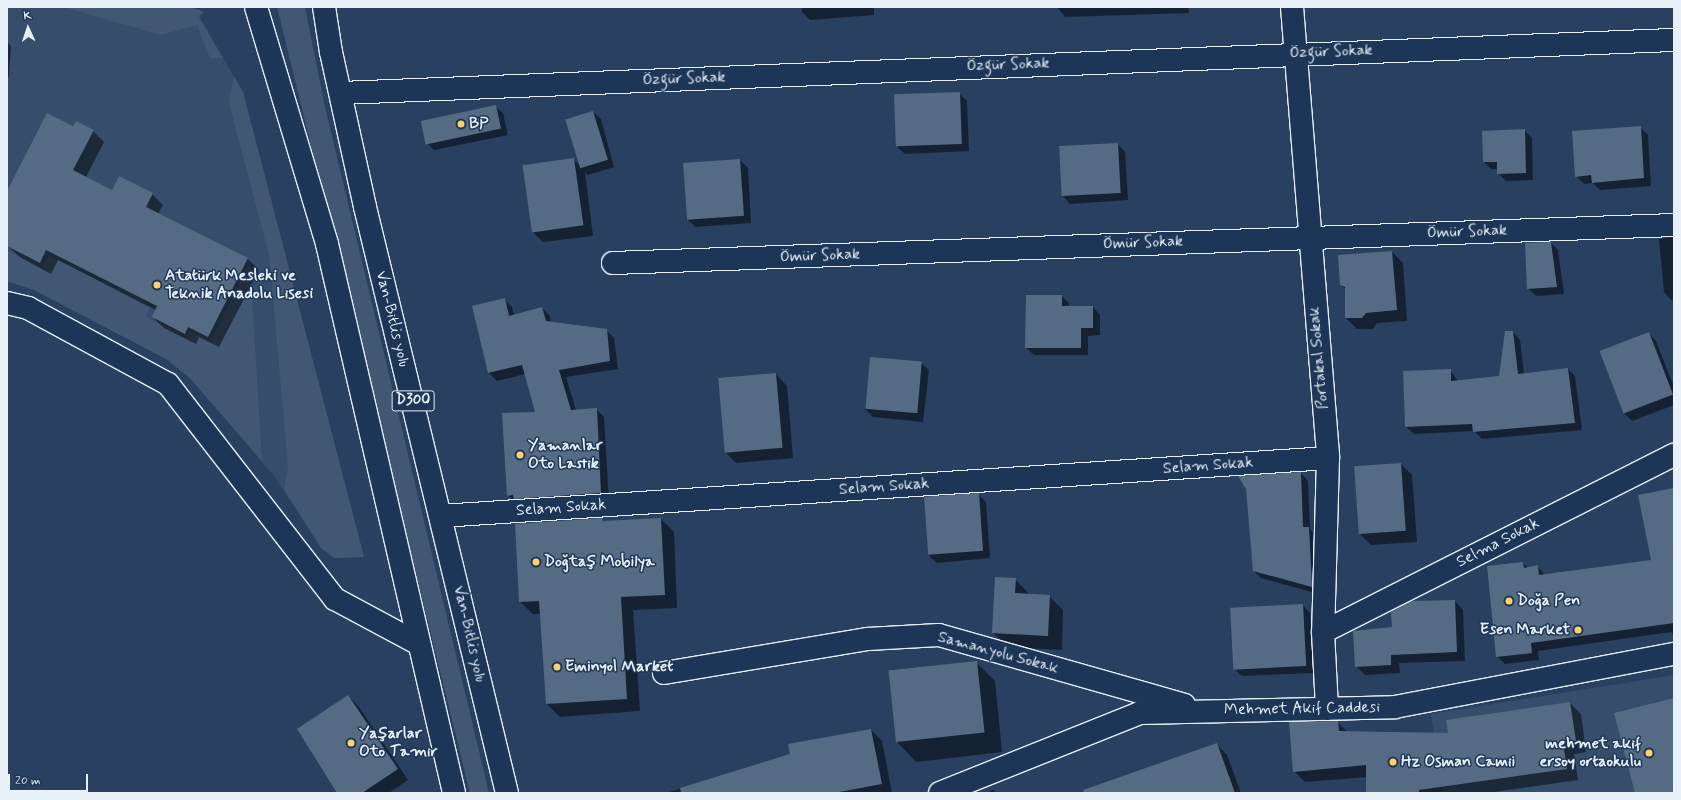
<!DOCTYPE html>
<html>
<head>
<meta charset="utf-8">
<style>
	body { margin:0 }
	#map { position:relative; width:1681px; height:800px; overflow:hidden; background:#294061; font-family:Mynerve,sans-serif }
	div>[style] { position:absolute }
	[style*='--x'] { left:calc(var(--x)*1px); top:calc(var(--y)*1px); width:calc(var(--w)*1px); rotate:calc(var(--a)*1deg) }
	.built>* { inset:0; background:#364d6b }
	.green>* { inset:0; background:#415774 }
	.shadow>* { inset:0; background:#0007 }
	.building>* { inset:0; background:#556a83; transform-origin:0 0 }
	.roads { filter:drop-shadow(1px 0 #e8f1f8) drop-shadow(-1px 0 #e8f1f8) drop-shadow(0 1px #e8f1f8) drop-shadow(0 -1px #e8f1f8) }
	.minor>* { height:22px; margin:-11px; padding:0 11px; transform-origin:11px; border-radius:11px; background:#1d3557 }
	.trunk>* { height:22px; margin:-11px; padding:0 11px; transform-origin:11px; border-radius:11px; background:#1d3557 }
	.dots>* { width:11px; height:11px; translate:-50% -50%; box-sizing:border-box; border:2px solid #1d3557; border-radius:50% }
	span { translate:-50% -50%; white-space:nowrap; text-align:center; line-height:1.15; -webkit-text-stroke:3px #1d3557; paint-order:stroke }
	.shield-label span { padding:1px 3px; background:#1d3557; border:1px solid; border-radius:3px; -webkit-text-stroke-width:0 }
	.shield-label { font-size:15px; color:#e8f1f8; font-weight:700 }
	.street-label { font-size:16px; color:#e8f1f8 }
	.poi-label { font-size:16px; color:#e8f1f8; font-weight:700 }
	.left { translate:0 -50%; text-align:left }
	.right { translate:-100% -50%; text-align:right }
	.frame { position:absolute; inset:0; border:8px solid #e8f1f8; pointer-events:none }
	.north { position:absolute; left:8px; top:8px; width:40px; height:40px; -webkit-text-stroke:3px #1d3557; paint-order:stroke; rotate:357deg; font-size:11px; font-weight:700; line-height:16px; text-align:center; color:#e8f1f8 }
	.north::after { content:''; display:block; margin:auto; width:14px; height:18px; background:#e8f1f8; clip-path:polygon(50% 0,100% 100%,50% 72%,0 100%) }
	.scale { position:absolute; left:8px; top:774px; width:80px; height:18px; box-sizing:border-box; border:2px solid #e8f1f8; border-top:0; padding-left:5px; font-size:12px; line-height:14px; white-space:nowrap; color:#e8f1f8; -webkit-text-stroke:3px #1d3557; paint-order:stroke }
</style>
</head>
<body>
<div id="map">
	<div class="built">
		<div style="clip-path:polygon(7px 7px,82px 7px,199px 17px,243px 92px,364px 557px,334px 558px,321px 548px,274px 476px,189px 377px,166px 359px,34px 290px,7px 281px)"></div>
		<div style="clip-path:polygon(1674px 675px,1674px 793px,1443px 793px,1431px 714px)"></div>
	</div>
	<div class="green">
		<div style="clip-path:polygon(63px 7px,191px 7px,204px 12px,199px 17px,223px 58px,210px 58px,197px 25px,161px 35px)"></div>
		<div style="clip-path:polygon(277px 7px,305px 7px,325px 107px,489px 793px,470px 793px)"></div>
		<div style="clip-path:polygon(234px 76px,243px 92px,364px 557px,334px 558px,321px 548px,284px 489px,288px 467px,271px 274px,269px 255px,229px 103px)"></div>
		<div style="clip-path:polygon(7px 250px,42px 269px,49px 255px,150px 308px,146px 317px,186px 338px,190px 331px,211px 342px,250px 261px,262px 461px,189px 377px,166px 359px,34px 290px,7px 281px)"></div>
	</div>
	<div class="shadow">
		<div style="clip-path:polygon(802px 7px,874px 7px,874px 15px,810px 20px,802px 12px)"></div>
		<div style="clip-path:polygon(1057px 7px,1188px 7px,1189px 13px,1065px 17px)"></div>
		<div style="clip-path:polygon(1490px 7px,1522px 7px,1522px 8px)"></div>
		<div style="clip-path:polygon(7px 42px,11px 46px,9px 77px,7px 77px)"></div>
		<div style="clip-path:polygon(959px 93px,967px 101px,969px 151px,905px 154px,897px 147px)"></div>
		<div style="clip-path:polygon(495px 106px,503px 113px,508px 135px,434px 150px,426px 142px)"></div>
		<div style="clip-path:polygon(593px 112px,601px 119px,614px 167px,588px 175px,585px 172px,593px 236px,543px 242px,532px 231px,523px 166px,573px 159px,580px 165px)"></div>
		<div style="clip-path:polygon(1640px 127px,1648px 135px,1651px 186px,1600px 190px,1593px 183px,1584px 184px,1576px 176px)"></div>
		<div style="clip-path:polygon(73px 128px,93px 131px,104px 142px,86px 177px,113px 191px,152px 194px,163px 205px,158px 214px,248px 259px,259px 270px,219px 347px,199px 337px,196px 344px,164px 328px,153px 317px,156px 310px,58px 260px,51px 274px,20px 257px,9px 247px,7px 242px,7px 193px)"></div>
		<div style="clip-path:polygon(1524px 130px,1532px 138px,1533px 180px,1506px 181px,1498px 173px,1498px 169px,1491px 169px,1484px 162px)"></div>
		<div style="clip-path:polygon(1118px 144px,1125px 152px,1128px 200px,1070px 204px,1063px 196px,1060px 147px)"></div>
		<div style="clip-path:polygon(740px 160px,748px 168px,751px 223px,695px 227px,687px 219px)"></div>
		<div style="clip-path:polygon(1674px 237px,1674px 299px,1671px 300px,1664px 292px,1659px 239px)"></div>
		<div style="clip-path:polygon(1551px 243px,1558px 250px,1564px 294px,1536px 296px,1528px 288px)"></div>
		<div style="clip-path:polygon(1392px 252px,1403px 263px,1407px 321px,1377px 323px,1373px 329px,1357px 329px,1346px 318px,1346px 290px,1341px 285px)"></div>
		<div style="clip-path:polygon(1062px 296px,1069px 303px,1069px 307px,1093px 307px,1100px 315px,1100px 335px,1088px 336px,1088px 355px,1034px 355px,1026px 348px)"></div>
		<div style="clip-path:polygon(504px 299px,512px 307px,514px 316px,542px 308px,550px 316px,551px 323px,606px 330px,614px 338px,618px 369px,566px 377px,576px 410px,596px 409px,604px 417px,609px 501px,516px 503px,508px 495px,536px 412px,525px 374px,497px 381px,489px 373px,473px 307px)"></div>
		<div style="clip-path:polygon(1513px 332px,1520px 340px,1524px 374px,1568px 369px,1575px 376px,1582px 430px,1482px 439px,1474px 431px,1414px 434px,1406px 427px,1450px 370px,1458px 381px,1500px 377px)"></div>
		<div style="clip-path:polygon(1649px 333px,1656px 341px,1674px 387px,1674px 405px,1632px 421px,1625px 414px)"></div>
		<div style="clip-path:polygon(921px 363px,929px 370px,923px 422px,873px 417px,865px 409px)"></div>
		<div style="clip-path:polygon(776px 374px,787px 386px,793px 458px,736px 463px,725px 452px)"></div>
		<div style="clip-path:polygon(1401px 464px,1412px 475px,1417px 542px,1371px 545px,1360px 534px)"></div>
		<div style="clip-path:polygon(1301px 473px,1308px 481px,1310px 529px,1316px 535px,1319px 594px,1261px 578px,1254px 571px)"></div>
		<div style="clip-path:polygon(1674px 489px,1674px 635px,1671px 632px,1538px 651px,1539px 660px,1505px 664px,1497px 656px,1523px 563px,1528px 568px,1537px 566px,1545px 575px,1652px 561px)"></div>
		<div style="clip-path:polygon(978px 494px,986px 502px,990px 558px,937px 563px,929px 556px)"></div>
		<div style="clip-path:polygon(602px 519px,605px 522px,661px 519px,674px 532px,677px 608px,633px 610px,640px 711px,560px 717px,547px 704px,541px 614px,533px 614px,519px 601px)"></div>
		<div style="clip-path:polygon(996px 578px,1015px 579px,1030px 595px,1049px 596px,1063px 610px,1062px 650px,1008px 647px,993px 633px)"></div>
		<div style="clip-path:polygon(1455px 601px,1463px 610px,1465px 661px,1399px 663px,1400px 673px,1365px 675px,1356px 666px,1393px 628px)"></div>
		<div style="clip-path:polygon(1303px 605px,1310px 613px,1313px 673px,1242px 676px,1234px 669px)"></div>
		<div style="clip-path:polygon(976px 662px,995px 681px,1002px 752px,916px 762px,898px 743px,889px 670px)"></div>
		<div style="clip-path:polygon(348px 696px,359px 707px,408px 780px,389px 793px,339px 793px)"></div>
		<div style="clip-path:polygon(1570px 703px,1581px 714px,1586px 752px,1574px 754px,1578px 780px,1487px 793px,1368px 793px,1367px 777px,1305px 782px,1294px 771px,1337px 722px,1348px 732px,1450px 734px)"></div>
		<div style="clip-path:polygon(871px 730px,882px 741px,892px 793px,666px 793px)"></div>
		<div style="clip-path:polygon(1216px 744px,1227px 755px,1241px 793px,1107px 793px)"></div>
		<div style="clip-path:polygon(993px 790px,996px 793px,987px 793px)"></div>
	</div>
	<div class="building">
		<div style="left:960px;top:92px;width:52px;height:66px;rotate:88deg"></div>
		<div style="left:496px;top:105px;width:24px;height:77px;rotate:78deg"></div>
		<div style="left:593px;top:111px;width:51px;height:29px;rotate:73deg"></div>
		<div style="clip-path:polygon(47px 113px,73px 126px,76px 121px,94px 130px,73px 170px,112px 190px,119px 176px,153px 193px,146px 207px,248px 258px,208px 337px,188px 327px,185px 334px,152px 317px,157px 306px,46px 250px,40px 263px,7px 246px,7px 191px)"></div>
		<div style="clip-path:polygon(1641px 126px,1644px 178px,1592px 183px,1591px 175px,1575px 177px,1572px 131px)"></div>
		<div style="clip-path:polygon(1525px 129px,1526px 173px,1497px 174px,1497px 162px,1483px 162px,1482px 131px)"></div>
		<div style="left:1118px;top:143px;width:50px;height:59px;rotate:87deg"></div>
		<div style="left:574px;top:158px;width:68px;height:52px;rotate:82deg"></div>
		<div style="left:740px;top:159px;width:57px;height:57px;rotate:86deg"></div>
		<div style="clip-path:polygon(1551px 242px,1557px 287px,1527px 289px,1525px 243px)"></div>
		<div style="clip-path:polygon(1392px 251px,1397px 310px,1366px 313px,1362px 318px,1345px 318px,1345px 287px,1340px 285px,1338px 255px)"></div>
		<div style="clip-path:polygon(1026px 295px,1062px 295px,1062px 306px,1093px 306px,1093px 328px,1081px 328px,1081px 348px,1025px 348px)"></div>
		<div style="clip-path:polygon(505px 298px,509px 316px,542px 307px,546px 321px,607px 329px,610px 361px,559px 370px,571px 410px,597px 408px,601px 493px,514px 499px,513px 495px,507px 496px,502px 413px,535px 412px,522px 365px,488px 373px,472px 306px)"></div>
		<div style="clip-path:polygon(1505px 331px,1513px 331px,1518px 374px,1568px 368px,1575px 423px,1473px 432px,1472px 424px,1405px 427px,1403px 371px,1451px 369px,1451px 381px,1499px 376px)"></div>
		<div style="left:1649px;top:332px;width:67px;height:53px;rotate:69deg"></div>
		<div style="left:870px;top:357px;width:52px;height:52px;rotate:5deg"></div>
		<div style="left:776px;top:373px;width:75px;height:58px;rotate:85deg"></div>
		<div style="left:1401px;top:463px;width:68px;height:47px;rotate:86deg"></div>
		<div style="clip-path:polygon(1301px 472px,1303px 527px,1309px 527px,1312px 587px,1253px 571px,1246px 489px,1238px 476px)"></div>
		<div style="clip-path:polygon(1674px 488px,1674px 623px,1531px 643px,1532px 653px,1496px 657px,1487px 566px,1523px 562px,1524px 568px,1538px 565px,1539px 575px,1651px 560px,1638px 495px)"></div>
		<div style="left:979px;top:493px;width:58px;height:55px;rotate:86deg"></div>
		<div style="clip-path:polygon(602px 518px,603px 521px,661px 518px,665px 595px,621px 597px,627px 699px,546px 704px,539px 601px,519px 602px,515px 524px)"></div>
		<div style="clip-path:polygon(995px 577px,1016px 578px,1015px 593px,1050px 595px,1048px 636px,992px 633px)"></div>
		<div style="clip-path:polygon(1455px 600px,1457px 652px,1391px 655px,1391px 665px,1355px 667px,1353px 631px,1392px 627px,1391px 612px,1412px 601px)"></div>
		<div style="left:1303px;top:604px;width:62px;height:73px;rotate:87deg"></div>
		<div style="left:977px;top:661px;width:72px;height:89px;rotate:84deg"></div>
		<div style="clip-path:polygon(348px 695px,398px 769px,362px 793px,337px 793px,297px 729px)"></div>
		<div style="clip-path:polygon(1674px 698px,1674px 793px,1635px 793px,1614px 713px)"></div>
		<div style="clip-path:polygon(1570px 702px,1576px 741px,1563px 743px,1567px 769px,1419px 790px,1419px 793px,1366px 792px,1366px 765px,1293px 772px,1289px 722px,1338px 721px,1339px 731px,1448px 733px,1446px 720px)"></div>
		<div style="clip-path:polygon(871px 729px,882px 784px,834px 793px,681px 793px,680px 788px,790px 754px,788px 744px)"></div>
		<div style="clip-path:polygon(1217px 743px,1235px 793px,1084px 793px,1083px 790px)"></div>
	</div>
	<div class="roads">
		<div class="minor">
			<div style="--x:1292;--y:7;--w:452;--a:85.4"></div>
			<div style="--x:1328;--y:458;--w:174;--a:91.6"></div>
			<div style="--x:1323;--y:632;--w:77;--a:87"></div>
			<div style="--x:341;--y:93;--w:1334;--a:-2.28"></div>
			<div style="--x:613;--y:263;--w:1062;--a:-2.05"></div>
			<div style="--x:7;--y:303;--w:22;--a:13"></div>
			<div style="--x:28;--y:308;--w:159;--a:28.5"></div>
			<div style="--x:168;--y:384;--w:272;--a:52.2"></div>
			<div style="--x:335;--y:599;--w:95;--a:28.2"></div>
			<div style="--x:441;--y:516;--w:889;--a:-3.74"></div>
			<div style="--x:1323;--y:632;--w:393;--a:-26.8"></div>
			<div style="--x:664;--y:673;--w:207;--a:-9.5"></div>
			<div style="--x:868;--y:639;--w:71;--a:-3.2"></div>
			<div style="--x:939;--y:635;--w:255;--a:15.9"></div>
			<div style="--x:940;--y:793;--w:215;--a:-21.8"></div>
			<div style="--x:1140;--y:713;--w:255;--a:-1.3"></div>
			<div style="--x:1395;--y:707;--w:284;--a:-10.8"></div>
		</div>
		<div class="trunk">
			<div style="--x:256;--y:7;--w:247;--a:73.3"></div>
			<div style="--x:327;--y:244;--w:563;--a:76.97"></div>
			<div style="--x:324;--y:7;--w:46;--a:81.2"></div>
			<div style="--x:331;--y:52;--w:159;--a:77.6"></div>
			<div style="--x:365;--y:207;--w:603;--a:76.38"></div>
		</div>
	</div>
	<div class="dots">
		<div style="left:461px;top:124px;background:#ffd166"></div>
		<div style="left:157px;top:285px;background:#ffd166"></div>
		<div style="left:520px;top:455px;background:#ffd166"></div>
		<div style="left:536px;top:562px;background:#ffd166"></div>
		<div style="left:1509px;top:601px;background:#ffd166"></div>
		<div style="left:1578px;top:630px;background:#ffd166"></div>
		<div style="left:557px;top:667px;background:#ffd166"></div>
		<div style="left:351px;top:743px;background:#ffd166"></div>
		<div style="left:1649px;top:753px;background:#ffd166"></div>
		<div style="left:1393px;top:762px;background:#ffd166"></div>
	</div>
	<div class="shield-label">
		<span style="left:413px;top:401px">D300</span>
	</div>
	<div class="street-label">
		<span style="left:1331px;top:52px;rotate:-2deg">Özgür Sokak</span>
		<span style="left:1008px;top:65px;rotate:-2deg">Özgür Sokak</span>
		<span style="left:684px;top:79px;rotate:-2deg">Özgür Sokak</span>
		<span style="left:1467px;top:232px;rotate:-2deg">Ömür Sokak</span>
		<span style="left:1143px;top:243px;rotate:-2deg">Ömür Sokak</span>
		<span style="left:820px;top:256px;rotate:-2deg">Ömür Sokak</span>
		<span style="left:392px;top:319px;rotate:76deg">Van-Bitlis yolu</span>
		<span style="left:1319px;top:358px;rotate:-95deg">Portakal Sokak</span>
		<span style="left:1208px;top:466px;rotate:-4deg">Selam Sokak</span>
		<span style="left:884px;top:487px;rotate:-4deg">Selam Sokak</span>
		<span style="left:561px;top:508px;rotate:-4deg">Selam Sokak</span>
		<span style="left:1498px;top:543px;rotate:-27deg">Selma Sokak</span>
		<span style="left:469px;top:634px;rotate:77deg">Van-Bitlis yolu</span>
		<span style="left:998px;top:653px;rotate:15deg">Samanyolu Sokak</span>
		<span style="left:1302px;top:709px;rotate:-1deg">Mehmet Akif Caddesi</span>
	</div>
	<div class="poi-label">
		<span class="left" style="left:469px;top:124px">BP</span>
		<span class="left" style="left:165px;top:285px">Atatürk Mesleki ve<br>Teknik Anadolu Lisesi</span>
		<span class="left" style="left:528px;top:455px">Yamanlar<br>Oto Lastik</span>
		<span class="left" style="left:544px;top:562px">Doğtaş Mobilya</span>
		<span class="left" style="left:1517px;top:601px">Doğa Pen</span>
		<span class="right" style="left:1570px;top:630px">Esen Market</span>
		<span class="left" style="left:565px;top:667px">Eminyol Market</span>
		<span class="left" style="left:359px;top:743px">Yaşarlar<br>Oto Tamir</span>
		<span class="right" style="left:1641px;top:753px">mehmet akif<br>ersoy ortaokulu</span>
		<span class="left" style="left:1401px;top:762px">Hz Osman Camii</span>
	</div>
	<div class="frame"></div>
	<div class="north">K</div>
	<div class="scale">20 m</div>
</div>
</body>
</html>
